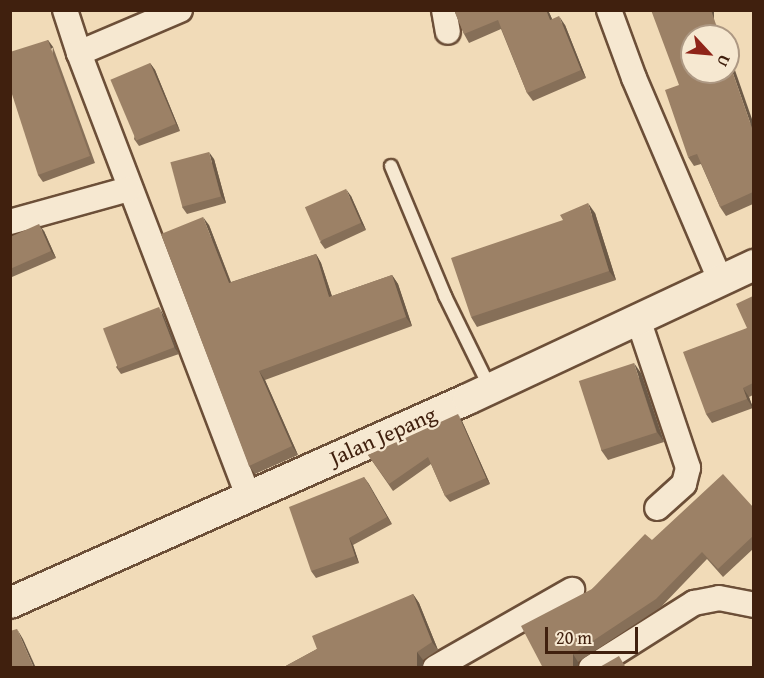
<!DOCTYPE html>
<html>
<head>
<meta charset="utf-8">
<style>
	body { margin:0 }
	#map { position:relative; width:764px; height:678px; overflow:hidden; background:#f1dbb8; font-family:"Gentium Book Plus",serif }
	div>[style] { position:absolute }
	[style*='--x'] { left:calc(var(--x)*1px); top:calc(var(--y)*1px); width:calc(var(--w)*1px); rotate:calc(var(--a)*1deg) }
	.roads { filter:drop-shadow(2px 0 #6c4f38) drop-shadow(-2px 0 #6c4f38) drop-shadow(0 2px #6c4f38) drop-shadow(0 -2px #6c4f38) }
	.service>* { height:12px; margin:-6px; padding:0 6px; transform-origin:6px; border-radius:6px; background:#f6e8d1 }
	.minor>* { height:24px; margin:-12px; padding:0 12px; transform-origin:12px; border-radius:12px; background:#f6e8d1 }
	.tertiary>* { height:30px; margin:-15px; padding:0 15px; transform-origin:15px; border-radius:15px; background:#f6e8d1 }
	.wall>* { inset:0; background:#866f58 }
	.shaded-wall>* { inset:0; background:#6d5a47; transform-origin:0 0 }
	.building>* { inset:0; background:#9c8166; transform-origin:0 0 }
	span { translate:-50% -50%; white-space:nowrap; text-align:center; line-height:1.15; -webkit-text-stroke:4.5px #f6e8d1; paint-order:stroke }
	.street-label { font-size:22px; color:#40200e }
	.frame { position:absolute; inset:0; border:12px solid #40200e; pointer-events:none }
	.north { position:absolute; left:680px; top:24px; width:60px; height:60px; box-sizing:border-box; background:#f6e8d1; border:2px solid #ad9883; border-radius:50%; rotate:116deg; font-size:16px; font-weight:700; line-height:24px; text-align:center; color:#40200e }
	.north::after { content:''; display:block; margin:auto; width:21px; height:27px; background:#8f2418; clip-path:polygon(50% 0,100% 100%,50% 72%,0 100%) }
	.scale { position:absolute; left:545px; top:627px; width:93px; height:27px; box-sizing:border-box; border:3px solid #40200e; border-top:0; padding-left:8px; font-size:18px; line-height:21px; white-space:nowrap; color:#40200e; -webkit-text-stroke:4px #f6e8d1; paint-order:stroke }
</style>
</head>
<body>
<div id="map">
	<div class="roads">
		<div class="service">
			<div style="--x:391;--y:166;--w:141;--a:67.4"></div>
			<div style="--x:445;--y:296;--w:102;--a:63.9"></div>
		</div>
		<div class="minor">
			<div style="--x:65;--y:10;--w:45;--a:72"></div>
			<div style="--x:180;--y:10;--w:110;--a:156.9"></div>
			<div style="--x:79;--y:53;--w:473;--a:69.1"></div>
			<div style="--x:444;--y:10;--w:22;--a:80"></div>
			<div style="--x:609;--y:10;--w:72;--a:69.8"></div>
			<div style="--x:634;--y:78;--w:220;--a:66.9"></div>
			<div style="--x:10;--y:222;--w:123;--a:-15.5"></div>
			<div style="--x:638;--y:319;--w:157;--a:71.4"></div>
			<div style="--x:688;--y:468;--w:16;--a:104"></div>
			<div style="--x:684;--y:484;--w:36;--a:138"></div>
			<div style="--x:435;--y:668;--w:158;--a:-29.7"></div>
			<div style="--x:591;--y:668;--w:122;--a:-32.3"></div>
			<div style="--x:694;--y:603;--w:25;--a:-11"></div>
			<div style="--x:719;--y:598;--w:36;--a:11"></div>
		</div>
		<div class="tertiary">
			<div style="--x:10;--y:603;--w:501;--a:-24.01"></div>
			<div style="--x:468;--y:399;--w:316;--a:-25.1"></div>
		</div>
	</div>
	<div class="wall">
		<div style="clip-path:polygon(454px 10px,548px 10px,552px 19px,565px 25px,586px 78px,533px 101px,527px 93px,501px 29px,469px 43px,464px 34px)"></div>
		<div style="clip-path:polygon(53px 47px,95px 163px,43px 182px,38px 175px)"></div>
		<div style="clip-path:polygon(150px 63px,155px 70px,180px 131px,139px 146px,134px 139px)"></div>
		<div style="clip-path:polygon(753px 122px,753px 204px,726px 216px,720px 207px,701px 164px,694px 166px,688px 157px)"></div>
		<div style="clip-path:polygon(214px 159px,226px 203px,187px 214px,182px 207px)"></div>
		<div style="clip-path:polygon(351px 196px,366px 230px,325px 249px,320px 242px)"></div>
		<div style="clip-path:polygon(595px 213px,616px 280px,477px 327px,471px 317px)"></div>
		<div style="clip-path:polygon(209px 225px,231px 282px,316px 254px,321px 263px,332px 296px,392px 275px,398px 284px,412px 326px,265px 380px,298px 455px,255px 474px,249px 466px)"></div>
		<div style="clip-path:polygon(44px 231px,56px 258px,12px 277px,10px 276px,10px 237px)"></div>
		<div style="clip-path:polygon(753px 296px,753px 395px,749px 397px,753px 408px,712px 423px,706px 414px,747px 328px)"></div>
		<div style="clip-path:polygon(163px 314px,179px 354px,121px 374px,116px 367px)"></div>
		<div style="clip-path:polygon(641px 373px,664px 442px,608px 460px,601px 450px)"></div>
		<div style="clip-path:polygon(462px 421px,490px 484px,450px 502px,445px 496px,431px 464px,393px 491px,368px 455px)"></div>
		<div style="clip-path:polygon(364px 477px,392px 524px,353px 545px,359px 563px,316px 578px,311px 571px)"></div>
		<div style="clip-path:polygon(753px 507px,753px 549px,723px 577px,707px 559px,661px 607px,578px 662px,543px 668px,592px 589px,652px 540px)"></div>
		<div style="clip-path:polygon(413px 594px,419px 603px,438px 650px,423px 660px,423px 668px,282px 668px,317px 649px)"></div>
	</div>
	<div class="shaded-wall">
		<div style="clip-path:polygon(546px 10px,548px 10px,556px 28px,550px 20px)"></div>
		<div style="left:711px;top:10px;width:3px;height:28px"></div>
		<div style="clip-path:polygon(559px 16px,565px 25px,586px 78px,581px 70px)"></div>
		<div style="left:48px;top:40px;width:9px;height:123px;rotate:54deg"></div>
		<div style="clip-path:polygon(728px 50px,753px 122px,753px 131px,728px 59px)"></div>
		<div style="clip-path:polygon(150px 63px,155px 70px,180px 131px,176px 124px)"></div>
		<div style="clip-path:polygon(209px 152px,214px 159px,226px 203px,221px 196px)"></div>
		<div style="clip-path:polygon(346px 189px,351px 196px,366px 230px,361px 223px)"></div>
		<div style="clip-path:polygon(588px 203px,595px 213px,616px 280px,609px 271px)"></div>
		<div style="clip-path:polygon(203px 217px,209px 225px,234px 291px,229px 283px)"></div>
		<div style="clip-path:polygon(39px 224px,44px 231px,56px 258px,51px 251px)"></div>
		<div style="clip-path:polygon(316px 254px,321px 263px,335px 306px,329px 297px)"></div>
		<div style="clip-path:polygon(392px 275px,398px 284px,412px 326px,406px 317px)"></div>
		<div style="clip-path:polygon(159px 307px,163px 314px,179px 354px,174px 347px)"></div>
		<div style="clip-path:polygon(634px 363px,641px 373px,664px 442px,657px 432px)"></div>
		<div style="clip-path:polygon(259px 371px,265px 380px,298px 455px,292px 446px)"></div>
		<div style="clip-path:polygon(743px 388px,749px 397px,753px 408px,747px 399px)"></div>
		<div style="clip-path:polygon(458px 414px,462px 421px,490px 484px,486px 478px)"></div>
		<div style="clip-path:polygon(364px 477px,369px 484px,392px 524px,387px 517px)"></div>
		<div style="clip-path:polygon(349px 538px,353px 545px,359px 563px,355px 556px)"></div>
		<div style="clip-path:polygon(413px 594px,419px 603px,438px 650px,432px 642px)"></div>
		<div style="clip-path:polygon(17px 629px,23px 639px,36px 668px,34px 668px)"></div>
		<div style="clip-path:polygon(417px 652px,423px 660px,423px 668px,417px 668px)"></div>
		<div style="clip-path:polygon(573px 654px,578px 662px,578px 668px,573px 668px)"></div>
	</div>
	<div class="building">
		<div style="clip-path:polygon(454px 10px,546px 10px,550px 20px,559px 16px,581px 70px,527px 93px,498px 20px,464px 34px)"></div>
		<div style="clip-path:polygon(651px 10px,711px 10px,720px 36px,692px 36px,692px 72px,728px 72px,728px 59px,753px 131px,753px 192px,720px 207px,697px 154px,688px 157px,665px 90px,679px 85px)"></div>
		<div style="clip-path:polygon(48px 40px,90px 156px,38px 175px,10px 88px,10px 52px)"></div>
		<div style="left:150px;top:63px;width:66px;height:43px;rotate:67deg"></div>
		<div style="left:209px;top:152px;width:46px;height:40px;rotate:75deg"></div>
		<div style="left:346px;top:189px;width:37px;height:45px;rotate:66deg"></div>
		<div style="clip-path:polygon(588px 203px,609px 271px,471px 317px,451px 258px,563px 220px,560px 215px)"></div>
		<div style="clip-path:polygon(203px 217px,229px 283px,316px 254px,329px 297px,392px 275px,406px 317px,259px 371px,292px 446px,249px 466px,161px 234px)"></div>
		<div style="clip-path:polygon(39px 224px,51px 251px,10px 269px,10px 237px)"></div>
		<div style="clip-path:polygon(753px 296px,753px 383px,743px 388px,747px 399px,706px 414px,683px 352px,747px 328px,736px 304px)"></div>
		<div style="left:159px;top:307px;width:43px;height:60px;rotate:69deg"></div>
		<div style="left:634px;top:363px;width:73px;height:58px;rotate:72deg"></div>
		<div style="clip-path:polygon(458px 414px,486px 478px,445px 496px,428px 457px,389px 484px,368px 455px)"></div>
		<div style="clip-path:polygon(723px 474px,753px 507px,753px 536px,718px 569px,702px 552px,656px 599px,573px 654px,573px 668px,543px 668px,521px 626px,592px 589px,645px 534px,652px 540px)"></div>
		<div style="clip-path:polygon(364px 477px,387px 517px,349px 538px,355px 556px,311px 571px,289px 507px)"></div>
		<div style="clip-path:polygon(413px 594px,432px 642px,417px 652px,417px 666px,418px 668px,282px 668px,317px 649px,312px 636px)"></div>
		<div style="clip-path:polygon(17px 629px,34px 668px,10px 668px,10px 631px)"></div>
		<div style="clip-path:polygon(619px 656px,626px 668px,598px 668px)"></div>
	</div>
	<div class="street-label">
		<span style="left:383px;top:436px;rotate:-24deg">Jalan Jepang</span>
	</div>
	<div class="frame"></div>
	<div class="north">U</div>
	<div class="scale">20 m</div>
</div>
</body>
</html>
